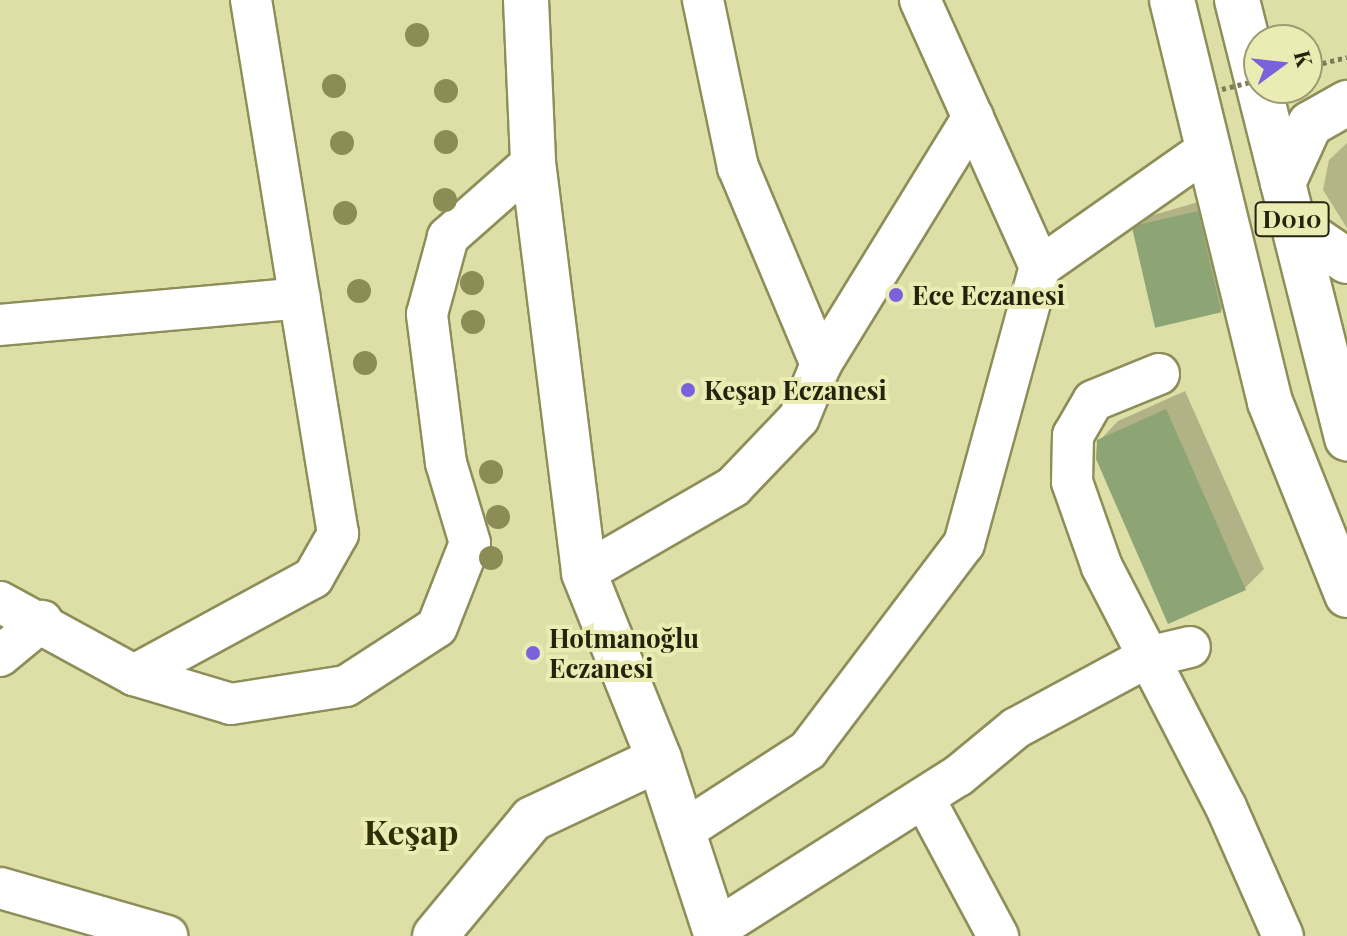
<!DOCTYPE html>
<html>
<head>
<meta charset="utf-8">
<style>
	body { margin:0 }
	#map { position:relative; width:1347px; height:936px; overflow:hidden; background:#dedfa7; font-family:"Playfair Display",serif }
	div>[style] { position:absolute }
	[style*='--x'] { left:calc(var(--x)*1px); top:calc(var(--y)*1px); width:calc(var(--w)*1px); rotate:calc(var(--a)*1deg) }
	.green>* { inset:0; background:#b3b587 }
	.shadow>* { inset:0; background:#0003 }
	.building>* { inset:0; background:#8da474; transform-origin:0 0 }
	.path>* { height:5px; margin-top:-2.5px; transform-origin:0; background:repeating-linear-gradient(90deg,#7b7b55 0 4px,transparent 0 8px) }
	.roads { filter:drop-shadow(2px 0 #8d8e59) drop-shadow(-2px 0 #8d8e59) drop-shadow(0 2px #8d8e59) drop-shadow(0 -2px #8d8e59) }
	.minor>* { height:40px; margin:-20px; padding:0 20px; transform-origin:20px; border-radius:20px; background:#fff }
	.major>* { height:44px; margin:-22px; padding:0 22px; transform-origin:22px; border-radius:22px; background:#fff }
	.highway>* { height:44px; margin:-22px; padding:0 22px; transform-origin:22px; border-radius:22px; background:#fff }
	.path-bridge>* { height:5px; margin-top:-2.5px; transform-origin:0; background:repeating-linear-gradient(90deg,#7b7b55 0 4px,transparent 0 8px) }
	.trees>* { width:24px; height:24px; margin:-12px; border-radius:50%; background:#8c8c56 }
	.dots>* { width:22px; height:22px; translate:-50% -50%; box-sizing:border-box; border:4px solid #ebecb3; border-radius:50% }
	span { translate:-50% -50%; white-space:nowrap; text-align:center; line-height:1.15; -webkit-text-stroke:8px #ebecb3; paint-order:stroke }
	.shield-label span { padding:2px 6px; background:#ebecb3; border:2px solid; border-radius:6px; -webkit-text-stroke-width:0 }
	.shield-label { font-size:24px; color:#24240e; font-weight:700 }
	.poi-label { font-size:26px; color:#24240e; font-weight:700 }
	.left { translate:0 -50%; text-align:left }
	.district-label { font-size:34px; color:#2f2f05; font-weight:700 }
	.north { position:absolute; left:1243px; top:24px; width:80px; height:80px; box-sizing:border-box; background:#ebecb3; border:2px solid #9b9c71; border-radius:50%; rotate:75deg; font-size:22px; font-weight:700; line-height:32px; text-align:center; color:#24240e }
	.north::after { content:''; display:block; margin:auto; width:28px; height:36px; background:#7b62dd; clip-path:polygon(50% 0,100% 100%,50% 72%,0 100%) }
</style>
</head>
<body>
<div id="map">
	<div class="green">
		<div style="clip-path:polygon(1347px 143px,1347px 228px,1323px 190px,1329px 160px)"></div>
	</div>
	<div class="shadow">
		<div style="clip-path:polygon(1212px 198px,1236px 296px,1221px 310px,1135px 230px,1150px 216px)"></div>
		<div style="clip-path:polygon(1185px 391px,1264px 569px,1245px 588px,1099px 441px,1118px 421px)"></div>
	</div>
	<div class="building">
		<div style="left:1198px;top:211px;width:104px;height:68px;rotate:77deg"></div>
		<div style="clip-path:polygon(1166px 409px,1246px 590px,1168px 624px,1096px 459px,1097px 440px)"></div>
	</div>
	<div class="path">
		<div style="--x:1307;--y:67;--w:41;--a:-14"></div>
	</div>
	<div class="roads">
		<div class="minor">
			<div style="--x:703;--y:0;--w:171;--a:78.2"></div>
			<div style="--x:738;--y:167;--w:214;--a:67.2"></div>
			<div style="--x:1040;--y:267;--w:202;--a:-35.1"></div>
			<div style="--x:0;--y:325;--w:301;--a:-5.1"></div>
			<div style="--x:1159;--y:374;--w:71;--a:157.8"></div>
			<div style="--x:1093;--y:401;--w:39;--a:120"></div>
			<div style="--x:1073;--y:435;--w:47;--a:91.2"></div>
			<div style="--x:1072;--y:482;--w:90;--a:70.6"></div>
			<div style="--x:1102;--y:567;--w:270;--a:62.7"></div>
			<div style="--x:1226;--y:807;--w:141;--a:66.2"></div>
			<div style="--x:584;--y:573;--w:172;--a:-30"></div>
			<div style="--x:733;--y:487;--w:95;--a:-46.3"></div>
			<div style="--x:799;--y:418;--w:58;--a:-67.8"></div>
			<div style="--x:821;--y:364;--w:290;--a:-58.4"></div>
			<div style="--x:0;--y:602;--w:153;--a:28.6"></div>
			<div style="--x:134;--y:675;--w:101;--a:16.6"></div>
			<div style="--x:231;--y:704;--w:116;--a:-8.9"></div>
			<div style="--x:346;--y:686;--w:108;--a:-33"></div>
			<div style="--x:437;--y:627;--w:90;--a:-68.6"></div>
			<div style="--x:470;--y:543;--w:84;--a:-106.7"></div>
			<div style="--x:446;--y:463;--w:150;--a:-97.3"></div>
			<div style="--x:427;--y:314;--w:80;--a:-74.7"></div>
			<div style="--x:448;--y:237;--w:113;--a:-41.4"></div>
			<div style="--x:0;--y:656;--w:55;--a:-39.8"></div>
			<div style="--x:134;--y:675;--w:204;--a:-28.5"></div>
			<div style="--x:313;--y:578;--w:51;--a:-60.4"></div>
			<div style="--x:338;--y:534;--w:541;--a:-99.25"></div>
			<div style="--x:924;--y:798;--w:157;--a:61.8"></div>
			<div style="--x:683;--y:831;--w:149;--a:-32.9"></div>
			<div style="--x:808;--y:750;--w:258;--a:-52.9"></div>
			<div style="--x:964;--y:544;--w:287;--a:-74.7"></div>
			<div style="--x:1040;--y:267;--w:293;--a:-114.2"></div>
			<div style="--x:0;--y:888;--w:174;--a:16"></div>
			<div style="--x:715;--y:930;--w:288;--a:-32.4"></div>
			<div style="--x:958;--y:776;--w:75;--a:-39.6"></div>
			<div style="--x:1016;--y:728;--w:150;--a:-28.3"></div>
			<div style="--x:1148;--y:657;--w:43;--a:-13.4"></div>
		</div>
		<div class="major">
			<div style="--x:526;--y:0;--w:162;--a:87.5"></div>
			<div style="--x:533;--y:162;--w:414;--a:82.9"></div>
			<div style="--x:584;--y:573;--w:201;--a:68"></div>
			<div style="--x:659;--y:759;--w:186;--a:71.9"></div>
			<div style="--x:435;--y:936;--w:152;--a:-50.3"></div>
			<div style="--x:532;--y:819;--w:140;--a:-25.3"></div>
		</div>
		<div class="highway">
			<div style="--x:1172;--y:0;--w:414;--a:76.3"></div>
			<div style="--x:1270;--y:402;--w:208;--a:68.2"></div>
			<div style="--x:1237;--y:0;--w:452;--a:75.9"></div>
			<div style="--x:1283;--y:183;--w:65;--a:-65.4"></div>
			<div style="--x:1310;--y:124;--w:43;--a:-29.6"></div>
			<div style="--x:1294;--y:225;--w:64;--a:34.2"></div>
		</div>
	</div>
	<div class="path-bridge">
		<div style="--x:1222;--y:89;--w:38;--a:-14"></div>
	</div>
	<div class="trees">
		<div style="left:417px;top:35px"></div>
		<div style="left:334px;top:86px"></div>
		<div style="left:446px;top:91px"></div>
		<div style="left:446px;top:142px"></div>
		<div style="left:342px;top:143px"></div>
		<div style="left:445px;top:200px"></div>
		<div style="left:345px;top:213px"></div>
		<div style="left:472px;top:283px"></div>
		<div style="left:359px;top:291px"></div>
		<div style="left:473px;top:322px"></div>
		<div style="left:365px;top:363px"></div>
		<div style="left:491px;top:472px"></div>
		<div style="left:498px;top:517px"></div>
		<div style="left:491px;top:558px"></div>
	</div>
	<div class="dots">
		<div style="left:896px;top:295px;background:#7b62dd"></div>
		<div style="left:688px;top:390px;background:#7b62dd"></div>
		<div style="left:533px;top:653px;background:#7b62dd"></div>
	</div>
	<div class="shield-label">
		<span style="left:1292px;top:219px">D010</span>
	</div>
	<div class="poi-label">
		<span class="left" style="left:912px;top:295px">Ece Eczanesi</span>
		<span class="left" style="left:704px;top:390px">Keşap Eczanesi</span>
		<span class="left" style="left:549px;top:653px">Hotmanoğlu<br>Eczanesi</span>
	</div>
	<div class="district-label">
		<span style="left:411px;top:832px">Keşap</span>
	</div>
	<div class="north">K</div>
</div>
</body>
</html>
